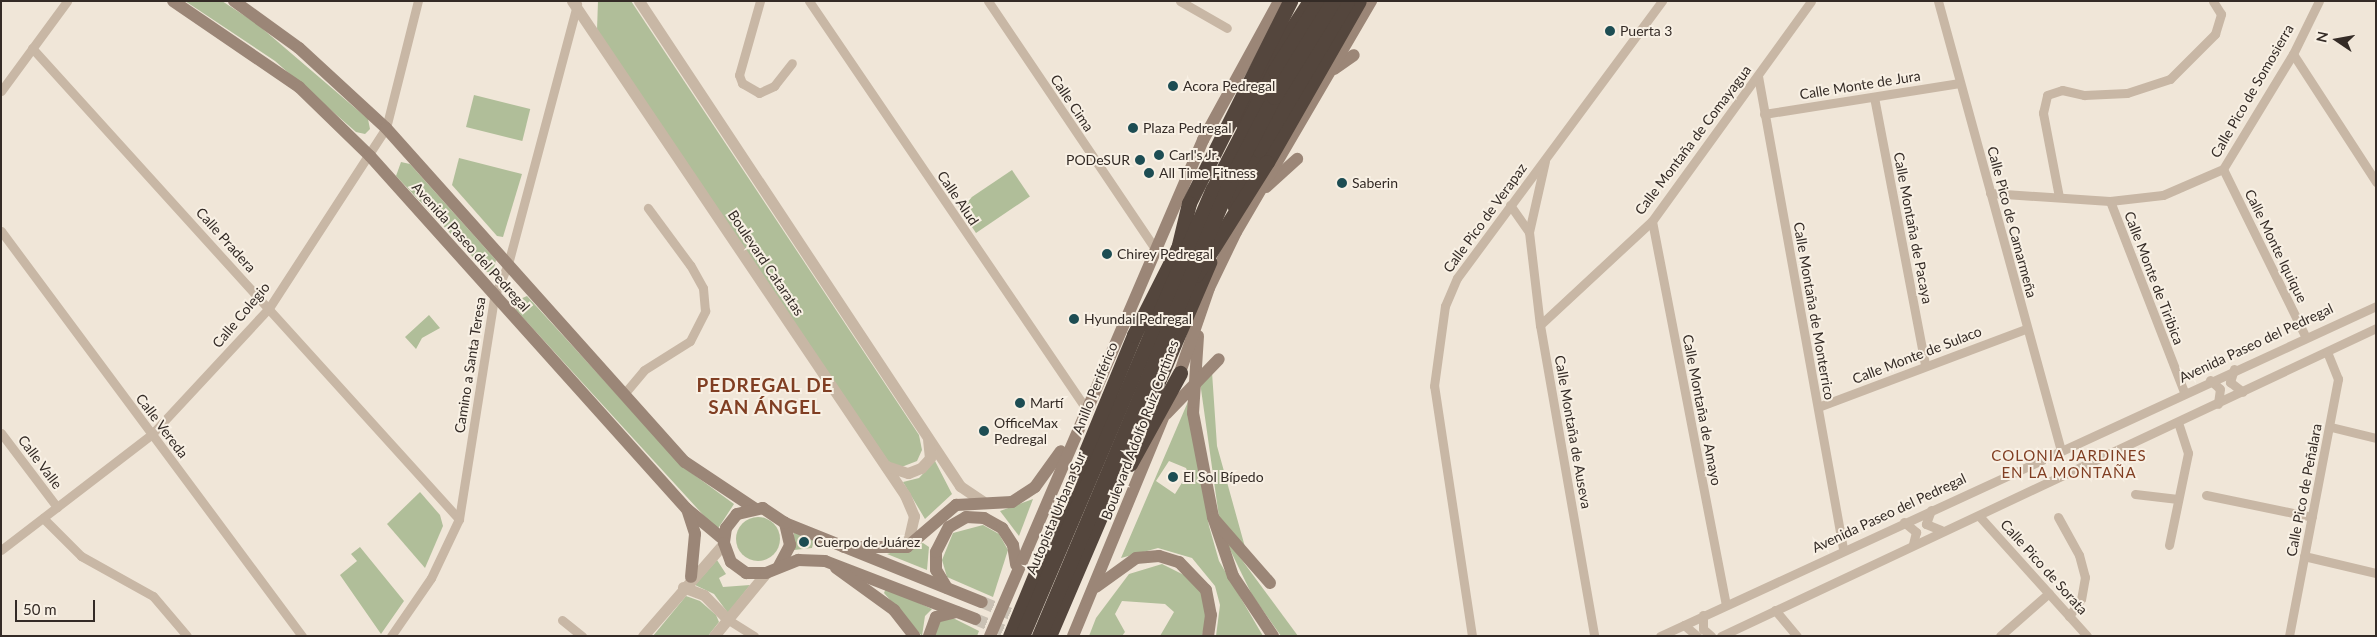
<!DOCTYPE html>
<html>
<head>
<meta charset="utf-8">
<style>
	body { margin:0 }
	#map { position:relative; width:2377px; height:637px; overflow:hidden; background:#f0e6d8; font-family:Lato,sans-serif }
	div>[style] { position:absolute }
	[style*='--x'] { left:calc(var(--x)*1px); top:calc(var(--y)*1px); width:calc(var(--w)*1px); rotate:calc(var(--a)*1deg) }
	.green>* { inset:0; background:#b0be99; transform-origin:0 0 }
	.round { border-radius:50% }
	.secondary-tunnel>* { height:12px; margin-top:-6px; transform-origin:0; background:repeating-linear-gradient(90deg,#cac1b4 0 12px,transparent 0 18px) }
	.minor>* { height:9px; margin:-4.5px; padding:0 4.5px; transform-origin:4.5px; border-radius:4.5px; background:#c8b7a5 }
	.tertiary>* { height:11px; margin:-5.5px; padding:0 5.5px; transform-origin:5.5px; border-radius:5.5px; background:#c8b7a5 }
	.secondary>* { height:12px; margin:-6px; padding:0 6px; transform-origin:6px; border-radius:6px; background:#9b8677 }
	.motorway>* { height:15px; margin:-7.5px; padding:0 7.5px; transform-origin:7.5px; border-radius:7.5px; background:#54463d }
	.motorway-bridge>* { height:15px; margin:-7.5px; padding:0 7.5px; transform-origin:7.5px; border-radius:7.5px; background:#54463d }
	.dots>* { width:14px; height:14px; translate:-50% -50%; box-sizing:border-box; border:2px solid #f8f0e4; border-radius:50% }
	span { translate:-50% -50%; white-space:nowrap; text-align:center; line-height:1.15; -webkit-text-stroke:4px #f8f0e4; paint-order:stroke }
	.poi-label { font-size:14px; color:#342b26 }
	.left { translate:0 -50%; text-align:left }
	.right { translate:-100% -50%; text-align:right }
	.street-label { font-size:14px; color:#342b26 }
	.neighbourhood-label { font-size:15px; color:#803e22; letter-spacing:1px }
	.district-label { font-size:19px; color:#803e22; font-weight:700; letter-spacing:1px }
	.frame { position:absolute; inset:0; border:2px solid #342b26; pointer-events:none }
	.north { position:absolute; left:2312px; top:15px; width:50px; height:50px; -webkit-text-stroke:4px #f8f0e4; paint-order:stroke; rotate:282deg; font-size:14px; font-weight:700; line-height:20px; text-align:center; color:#342b26 }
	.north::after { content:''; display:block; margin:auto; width:18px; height:22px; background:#342b26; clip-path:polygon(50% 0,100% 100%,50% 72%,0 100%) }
	.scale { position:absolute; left:15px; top:600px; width:80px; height:22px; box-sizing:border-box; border:2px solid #342b26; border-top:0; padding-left:6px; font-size:15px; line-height:18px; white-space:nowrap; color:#342b26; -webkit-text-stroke:4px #f8f0e4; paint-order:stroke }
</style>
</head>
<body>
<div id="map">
	<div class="green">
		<div style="clip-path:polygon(185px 1px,222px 1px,257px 24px,368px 119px,370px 129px,365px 134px,356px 132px,275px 61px)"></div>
		<div style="clip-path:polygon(598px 1px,631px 1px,919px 435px,922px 450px,917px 461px,899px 468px,888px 461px,597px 30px)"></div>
		<div style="left:474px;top:95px;width:58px;height:33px;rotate:14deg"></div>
		<div style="clip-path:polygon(459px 158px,522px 174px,503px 237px,497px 236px,452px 185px)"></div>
		<div style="clip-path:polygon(401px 162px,410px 164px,496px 260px,493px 272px,487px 272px,396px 176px)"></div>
		<div style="left:1012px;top:170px;width:32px;height:65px;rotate:56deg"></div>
		<div style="clip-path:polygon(527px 296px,682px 466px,734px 504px,717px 530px,516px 310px,518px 300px)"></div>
		<div style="clip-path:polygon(429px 315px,440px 328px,422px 338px,416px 349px,405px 337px)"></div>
		<div style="clip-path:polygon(1212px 372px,1217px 446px,1245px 547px,1219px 517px,1200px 382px)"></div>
		<div style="clip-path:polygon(evenodd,1190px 397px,1209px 526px,1219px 561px,1263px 636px,1216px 636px,1220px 605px,1215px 586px,1192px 558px,1158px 548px,1121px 558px,1190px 397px,1169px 461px,1186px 468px,1188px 473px,1175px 494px,1156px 481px,1169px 461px)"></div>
		<div style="clip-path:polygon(935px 461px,952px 494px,925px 519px,903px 482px,919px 478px)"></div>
		<div style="clip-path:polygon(420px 492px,440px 515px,443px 526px,425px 568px,387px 524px)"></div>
		<div style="clip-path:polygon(1033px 499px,1019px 536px,1000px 511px)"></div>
		<div class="round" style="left:736px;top:517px;width:44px;height:44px"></div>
		<div style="clip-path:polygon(983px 525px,999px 534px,1008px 550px,993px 597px,947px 577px,942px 560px,953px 533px)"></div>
		<div style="clip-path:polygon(794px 531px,814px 539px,812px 548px,794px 550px)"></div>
		<div style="clip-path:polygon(1222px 533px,1298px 636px,1281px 636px,1252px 595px)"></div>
		<div style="clip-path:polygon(923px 543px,929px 547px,927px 570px,887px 554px)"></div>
		<div style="clip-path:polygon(360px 547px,404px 601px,381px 634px,340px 575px,357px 561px,351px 554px)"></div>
		<div style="clip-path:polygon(717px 560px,726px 574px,719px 578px,723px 587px,750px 585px,728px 613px,714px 594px,695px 585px)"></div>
		<div style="clip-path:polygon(1162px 564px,1196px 581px,1208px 610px,1202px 636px,1160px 636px,1174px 612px,1165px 604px,1122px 601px,1115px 614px,1125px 632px,1122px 636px,1089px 636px,1096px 618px,1129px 574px)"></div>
		<div style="clip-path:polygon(886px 588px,932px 609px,925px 616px,922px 636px,884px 593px)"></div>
		<div style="clip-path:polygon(686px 596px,700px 601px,716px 615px,719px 622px,708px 636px,653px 636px)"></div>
		<div style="clip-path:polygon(949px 616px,979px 631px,977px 636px,935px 636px,936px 624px)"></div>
	</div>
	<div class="secondary-tunnel">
		<div style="--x:982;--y:602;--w:47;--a:22.7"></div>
		<div style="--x:975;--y:619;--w:45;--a:22"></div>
	</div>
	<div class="minor">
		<div style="--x:760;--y:1;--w:77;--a:105.8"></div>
		<div style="--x:739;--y:75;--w:9;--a:69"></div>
		<div style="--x:742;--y:83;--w:20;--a:30"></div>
		<div style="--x:759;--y:93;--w:17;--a:-25"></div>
		<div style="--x:774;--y:86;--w:29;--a:-52"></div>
		<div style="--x:809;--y:1;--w:492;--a:55.8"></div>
		<div style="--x:988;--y:1;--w:299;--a:56"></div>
		<div style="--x:1180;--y:1;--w:54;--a:29.9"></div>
		<div style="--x:1938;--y:1;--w:466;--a:74.7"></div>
		<div style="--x:32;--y:48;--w:636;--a:47.81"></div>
		<div style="--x:2293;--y:54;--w:153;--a:57"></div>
		<div style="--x:1758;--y:76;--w:482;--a:79.8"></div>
		<div style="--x:1;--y:91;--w:112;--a:-53.7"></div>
		<div style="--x:1874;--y:97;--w:272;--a:79.2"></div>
		<div style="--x:1764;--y:114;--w:198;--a:-9"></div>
		<div style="--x:1545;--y:161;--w:73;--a:102.7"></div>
		<div style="--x:1529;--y:232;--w:94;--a:83.3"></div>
		<div style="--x:1540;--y:325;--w:316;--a:80.1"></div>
		<div style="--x:2223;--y:169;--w:186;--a:63.8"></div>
		<div style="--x:1990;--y:193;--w:120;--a:3.8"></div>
		<div style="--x:2110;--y:201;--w:53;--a:-6.5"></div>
		<div style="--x:2163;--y:195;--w:65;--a:-23.4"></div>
		<div style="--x:2223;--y:169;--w:135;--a:-58.7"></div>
		<div style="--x:2293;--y:54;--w:59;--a:-63.9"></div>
		<div style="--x:2059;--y:197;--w:86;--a:-100.8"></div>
		<div style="--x:2043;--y:113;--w:18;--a:-77"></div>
		<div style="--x:2047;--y:95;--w:16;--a:-18"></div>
		<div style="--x:2062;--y:90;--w:23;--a:13"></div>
		<div style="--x:2084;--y:95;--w:43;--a:-2.7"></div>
		<div style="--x:2127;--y:93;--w:45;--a:-18"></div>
		<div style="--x:2170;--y:79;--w:64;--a:-45"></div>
		<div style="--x:2215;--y:34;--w:21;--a:-73"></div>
		<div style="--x:2221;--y:14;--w:15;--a:-122"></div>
		<div style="--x:2110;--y:201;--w:205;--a:68.8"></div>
		<div style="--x:1510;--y:205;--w:33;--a:55"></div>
		<div style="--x:1652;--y:221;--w:391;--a:79.1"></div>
		<div style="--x:1;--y:231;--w:505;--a:53.38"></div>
		<div style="--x:1540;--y:325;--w:153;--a:-42.9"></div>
		<div style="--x:1652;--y:221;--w:271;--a:-54.1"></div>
		<div style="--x:2234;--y:369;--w:14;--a:107"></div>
		<div style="--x:2230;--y:382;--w:16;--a:38"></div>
		<div style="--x:2210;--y:380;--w:13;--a:42"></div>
		<div style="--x:2220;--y:389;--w:15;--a:98"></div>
		<div style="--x:624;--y:394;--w:31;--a:-50"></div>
		<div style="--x:644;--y:370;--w:54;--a:-32.2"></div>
		<div style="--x:690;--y:341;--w:34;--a:-63"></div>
		<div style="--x:705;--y:311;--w:23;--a:-95"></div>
		<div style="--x:703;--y:288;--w:26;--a:-119"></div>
		<div style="--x:690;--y:265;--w:71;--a:-126.4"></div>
		<div style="--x:1818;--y:407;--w:222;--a:-20.6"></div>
		<div style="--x:2331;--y:427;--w:46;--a:13.7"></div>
		<div style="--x:1;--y:433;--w:93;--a:52.9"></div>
		<div style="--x:2135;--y:494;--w:43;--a:6.6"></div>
		<div style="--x:2206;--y:495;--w:108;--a:11.7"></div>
		<div style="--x:1931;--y:510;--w:15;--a:110"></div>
		<div style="--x:1926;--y:524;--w:16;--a:22"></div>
		<div style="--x:1980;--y:517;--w:160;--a:48"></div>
		<div style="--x:2058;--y:517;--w:43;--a:61.1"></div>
		<div style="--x:2079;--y:555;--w:23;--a:75"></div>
		<div style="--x:2085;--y:577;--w:22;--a:100"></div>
		<div style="--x:2081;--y:599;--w:21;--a:125"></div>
		<div style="--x:43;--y:518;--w:54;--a:45"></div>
		<div style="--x:81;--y:556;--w:82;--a:29.1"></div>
		<div style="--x:153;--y:596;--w:52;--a:49.6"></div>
		<div style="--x:1904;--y:522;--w:16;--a:40"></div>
		<div style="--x:1916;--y:532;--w:12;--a:104"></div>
		<div style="--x:2169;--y:545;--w:94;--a:-78.3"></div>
		<div style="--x:2188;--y:453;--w:32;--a:-108"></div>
		<div style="--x:1;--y:550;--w:189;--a:-37.5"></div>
		<div style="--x:151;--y:435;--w:173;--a:-47.1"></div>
		<div style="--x:269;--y:308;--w:215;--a:-57"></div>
		<div style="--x:386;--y:128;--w:131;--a:-75.9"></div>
		<div style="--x:2304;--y:556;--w:74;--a:13.3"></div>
		<div style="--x:1775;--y:610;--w:34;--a:50"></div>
		<div style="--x:1703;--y:615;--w:14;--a:90"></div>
		<div style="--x:1703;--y:629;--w:11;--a:41"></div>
		<div style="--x:727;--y:619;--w:32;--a:32"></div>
		<div style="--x:562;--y:620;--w:26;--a:39"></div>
		<div style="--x:1684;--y:625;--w:17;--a:40"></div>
		<div style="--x:391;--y:636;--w:70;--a:-55.4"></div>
		<div style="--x:431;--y:578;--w:65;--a:-64.6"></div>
		<div style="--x:459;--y:519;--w:225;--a:-81"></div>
		<div style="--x:494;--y:297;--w:36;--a:-67"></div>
		<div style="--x:508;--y:264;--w:269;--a:-75.1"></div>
		<div style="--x:1472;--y:636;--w:253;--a:-98.6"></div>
		<div style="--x:1434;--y:386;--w:81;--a:-82.2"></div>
		<div style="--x:1445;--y:306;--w:30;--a:-67"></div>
		<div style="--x:1457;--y:278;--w:345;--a:-53.5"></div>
		<div style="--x:1660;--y:636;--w:788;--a:-24.74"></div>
		<div style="--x:1721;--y:636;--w:724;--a:-25.18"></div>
		<div style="--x:2000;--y:636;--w:65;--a:-41.3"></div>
		<div style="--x:2289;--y:636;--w:262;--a:-79.2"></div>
		<div style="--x:2338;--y:379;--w:29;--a:-112"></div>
	</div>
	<div class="tertiary">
		<div style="--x:572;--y:1;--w:596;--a:56.02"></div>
		<div style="--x:905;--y:495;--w:23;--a:67"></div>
		<div style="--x:914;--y:516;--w:32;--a:103"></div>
		<div style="--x:639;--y:1;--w:582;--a:56.5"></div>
		<div style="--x:960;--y:486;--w:27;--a:34"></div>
		<div style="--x:886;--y:466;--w:23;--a:18"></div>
		<div style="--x:908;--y:473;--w:14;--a:-21"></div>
		<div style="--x:921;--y:468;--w:13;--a:-48"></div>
		<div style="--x:930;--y:458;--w:18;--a:-96"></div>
		<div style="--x:683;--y:587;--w:22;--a:21"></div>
		<div style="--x:704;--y:595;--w:33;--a:46"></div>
		<div style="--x:643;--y:636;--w:123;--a:-48.9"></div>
		<div style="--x:714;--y:636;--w:82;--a:-50.5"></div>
	</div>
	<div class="secondary">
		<div style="--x:173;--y:1;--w:153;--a:34.3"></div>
		<div style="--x:299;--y:87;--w:99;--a:44.2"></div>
		<div style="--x:370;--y:156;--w:474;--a:48.1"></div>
		<div style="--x:687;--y:509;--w:47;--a:39.8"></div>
		<div style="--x:234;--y:1;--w:80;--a:35.9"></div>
		<div style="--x:299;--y:48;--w:118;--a:42.6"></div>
		<div style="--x:386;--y:128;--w:448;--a:48.2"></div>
		<div style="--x:685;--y:462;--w:83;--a:33.7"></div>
		<div style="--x:1334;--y:69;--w:24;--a:-35"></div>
		<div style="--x:1266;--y:187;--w:42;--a:-42.1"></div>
		<div style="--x:1198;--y:336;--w:77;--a:93.7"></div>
		<div style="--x:1193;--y:413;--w:106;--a:79.1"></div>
		<div style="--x:1213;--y:517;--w:62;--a:71.3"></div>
		<div style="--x:1233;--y:576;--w:72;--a:56.3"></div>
		<div style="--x:1177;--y:381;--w:98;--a:-71"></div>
		<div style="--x:1209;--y:288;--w:62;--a:-64.3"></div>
		<div style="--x:1236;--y:232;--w:268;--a:-59.7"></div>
		<div style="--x:1166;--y:414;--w:76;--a:-46.1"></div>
		<div style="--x:687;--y:509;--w:26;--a:72"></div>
		<div style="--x:695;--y:534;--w:43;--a:95.3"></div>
		<div style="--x:1214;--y:519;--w:85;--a:48.8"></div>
		<div style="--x:785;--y:523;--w:212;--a:21.9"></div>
		<div style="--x:844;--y:547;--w:63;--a:0"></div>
		<div style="--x:907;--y:547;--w:65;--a:-40.6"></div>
		<div style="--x:956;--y:505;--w:56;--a:-3.1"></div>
		<div style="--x:1012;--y:502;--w:27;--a:-33"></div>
		<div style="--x:1035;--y:487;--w:44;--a:-54.2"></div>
		<div style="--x:779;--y:566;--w:24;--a:-62"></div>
		<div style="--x:790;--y:545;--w:23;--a:-103"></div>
		<div style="--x:785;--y:523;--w:27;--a:-146"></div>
		<div style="--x:763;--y:508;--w:27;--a:167"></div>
		<div style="--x:737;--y:514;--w:18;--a:128"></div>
		<div style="--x:726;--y:528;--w:15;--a:98"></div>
		<div style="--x:724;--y:543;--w:20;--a:70"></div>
		<div style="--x:731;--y:562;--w:19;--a:36"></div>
		<div style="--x:746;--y:573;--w:20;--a:0"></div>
		<div style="--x:766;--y:573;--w:35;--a:-22"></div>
		<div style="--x:798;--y:560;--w:27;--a:2"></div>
		<div style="--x:825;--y:561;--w:161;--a:21.1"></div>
		<div style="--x:836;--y:568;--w:72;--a:35.9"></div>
		<div style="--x:894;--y:610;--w:33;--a:52"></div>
		<div style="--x:1096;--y:587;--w:49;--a:-35.9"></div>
		<div style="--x:1136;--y:558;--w:23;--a:-5"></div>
		<div style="--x:1159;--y:556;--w:21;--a:17"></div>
		<div style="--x:1179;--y:562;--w:39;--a:46"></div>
		<div style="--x:1206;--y:590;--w:25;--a:79"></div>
		<div style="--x:1211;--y:615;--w:21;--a:98"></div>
		<div style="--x:947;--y:588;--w:21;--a:-121"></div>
		<div style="--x:936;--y:570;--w:18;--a:-90"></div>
		<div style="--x:936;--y:552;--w:28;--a:-63"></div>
		<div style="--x:949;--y:527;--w:20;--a:-30"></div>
		<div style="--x:966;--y:517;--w:18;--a:3"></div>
		<div style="--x:984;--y:518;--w:21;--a:29"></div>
		<div style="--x:1002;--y:528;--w:20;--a:57"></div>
		<div style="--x:1013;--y:545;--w:20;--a:81"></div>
		<div style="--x:929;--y:636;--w:20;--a:-70"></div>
		<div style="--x:936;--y:617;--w:21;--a:-14"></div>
		<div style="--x:990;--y:636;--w:540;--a:-66.76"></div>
		<div style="--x:1203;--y:140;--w:158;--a:-61.3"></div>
		<div style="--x:1073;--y:636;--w:250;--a:-67.6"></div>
	</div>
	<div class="motorway">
		<div style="--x:1241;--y:121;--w:53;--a:-65.4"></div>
		<div style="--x:1263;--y:73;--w:86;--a:-56.9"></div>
		<div style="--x:1267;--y:162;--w:185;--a:-60.3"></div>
		<div style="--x:1189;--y:203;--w:226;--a:-63.4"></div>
		<div style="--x:1234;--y:205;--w:60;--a:-65.6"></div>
		<div style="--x:1259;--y:150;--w:173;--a:-59.4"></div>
		<div style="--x:1130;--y:464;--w:104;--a:-61.2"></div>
		<div style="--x:1010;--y:636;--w:326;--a:-67.6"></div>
		<div style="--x:1134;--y:335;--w:106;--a:-63.2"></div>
		<div style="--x:1049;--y:636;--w:407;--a:-66.8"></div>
	</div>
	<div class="motorway-bridge">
		<div style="--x:1177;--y:253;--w:51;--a:-76.5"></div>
		<div style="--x:1196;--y:275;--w:133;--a:-57.9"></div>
		<div style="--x:1022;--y:636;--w:486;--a:-66.9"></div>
		<div style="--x:1213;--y:189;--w:134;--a:-62.5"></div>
		<div style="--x:1275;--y:70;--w:82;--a:-57.5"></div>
		<div style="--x:1039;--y:636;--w:500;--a:-67.18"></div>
		<div style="--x:1233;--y:175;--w:88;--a:-62.3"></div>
		<div style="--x:1274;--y:97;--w:113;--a:-58.4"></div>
	</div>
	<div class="dots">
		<div style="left:1610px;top:31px;background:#1d4d53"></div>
		<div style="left:1173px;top:86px;background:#1d4d53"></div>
		<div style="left:1133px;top:128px;background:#1d4d53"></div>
		<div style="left:1159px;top:155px;background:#1d4d53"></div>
		<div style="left:1140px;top:160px;background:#1d4d53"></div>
		<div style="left:1149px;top:173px;background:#1d4d53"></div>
		<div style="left:1342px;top:183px;background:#1d4d53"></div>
		<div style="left:1107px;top:254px;background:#1d4d53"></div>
		<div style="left:1074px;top:319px;background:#1d4d53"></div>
		<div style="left:1020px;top:403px;background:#1d4d53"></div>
		<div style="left:984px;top:431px;background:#1d4d53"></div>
		<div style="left:1173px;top:477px;background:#1d4d53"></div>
		<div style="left:804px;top:542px;background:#1d4d53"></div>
	</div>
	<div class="poi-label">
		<span class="left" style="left:1620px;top:31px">Puerta 3</span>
		<span class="left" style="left:1183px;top:86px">Acora Pedregal</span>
		<span class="left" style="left:1143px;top:128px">Plaza Pedregal</span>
		<span class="left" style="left:1169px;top:155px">Carl's Jr.</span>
		<span class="right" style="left:1130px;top:160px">PODeSUR</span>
		<span class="left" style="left:1159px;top:173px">All Time Fitness</span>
		<span class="left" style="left:1352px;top:183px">Saberin</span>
		<span class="left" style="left:1117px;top:254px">Chirey Pedregal</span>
		<span class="left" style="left:1084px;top:319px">Hyundai Pedregal</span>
		<span class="left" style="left:1030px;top:403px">Martí</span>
		<span class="left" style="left:994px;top:431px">OfficeMax<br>Pedregal</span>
		<span class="left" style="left:1183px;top:477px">El Sol Bípedo</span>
		<span class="left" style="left:814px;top:542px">Cuerpo de Juárez</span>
	</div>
	<div class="street-label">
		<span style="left:1860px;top:85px;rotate:-9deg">Calle Monte de Jura</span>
		<span style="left:2252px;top:91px;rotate:-60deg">Calle Pico de Somosierra</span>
		<span style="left:1072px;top:103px;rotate:56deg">Calle Cima</span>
		<span style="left:1693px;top:140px;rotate:-53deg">Calle Montaña de Comayagua</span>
		<span style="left:958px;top:198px;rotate:56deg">Calle Alud</span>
		<span style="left:1485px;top:218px;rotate:-54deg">Calle Pico de Verapaz</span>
		<span style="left:2012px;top:222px;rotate:75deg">Calle Pico de Camarmeña</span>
		<span style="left:1913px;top:228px;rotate:79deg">Calle Montaña de Pacaya</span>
		<span style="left:226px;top:240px;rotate:48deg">Calle Pradera</span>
		<span style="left:2276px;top:246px;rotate:64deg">Calle Monte Iquique</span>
		<span style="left:471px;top:247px;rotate:48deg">Avenida Paseo del Pedregal</span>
		<span style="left:766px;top:263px;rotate:56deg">Boulevard Cataratas</span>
		<span style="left:2154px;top:278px;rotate:69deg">Calle Monte de Tiribica</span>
		<span style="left:1814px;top:311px;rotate:80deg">Calle Montaña de Monterrico</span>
		<span style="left:241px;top:315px;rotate:-50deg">Calle Colegio</span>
		<span style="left:2256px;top:343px;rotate:-25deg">Avenida Paseo del Pedregal</span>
		<span style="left:1917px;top:355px;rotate:-21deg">Calle Monte de Sulaco</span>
		<span style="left:470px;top:365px;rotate:-81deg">Camino a Santa Teresa</span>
		<span style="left:1095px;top:388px;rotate:-68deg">Anillo Periférico</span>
		<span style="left:1702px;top:410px;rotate:79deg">Calle Montaña de Amayo</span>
		<span style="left:162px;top:426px;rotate:53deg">Calle Vereda</span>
		<span style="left:1140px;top:430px;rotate:-69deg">Boulevard Adolfo Ruiz Cortines</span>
		<span style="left:1573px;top:432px;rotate:80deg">Calle Montaña de Auseva</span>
		<span style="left:40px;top:462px;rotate:53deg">Calle Valle</span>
		<span style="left:2304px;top:490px;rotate:-79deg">Calle Pico de Peñalara</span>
		<span style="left:1056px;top:513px;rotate:-67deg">Autopista Urbana Sur</span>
		<span style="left:1889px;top:513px;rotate:-25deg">Avenida Paseo del Pedregal</span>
		<span style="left:2044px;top:567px;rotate:48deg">Calle Pico de Sorata</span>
	</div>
	<div class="neighbourhood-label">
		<span style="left:2069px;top:464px">COLONIA JARDINES<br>EN LA MONTAÑA</span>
	</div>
	<div class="district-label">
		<span style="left:765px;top:396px">PEDREGAL DE<br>SAN ÁNGEL</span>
	</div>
	<div class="frame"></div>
	<div class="north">N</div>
	<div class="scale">50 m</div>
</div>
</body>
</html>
